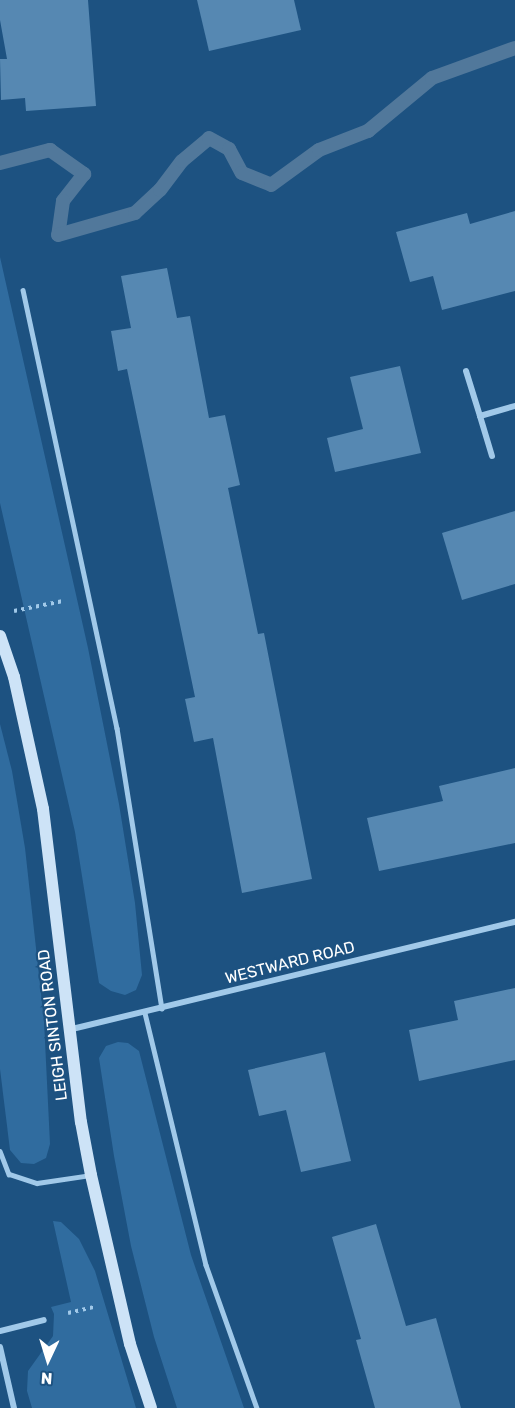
<!DOCTYPE html>
<html>
<head>
<meta charset="utf-8">
<style>
	body { margin:0 }
	#map { position:relative; width:515px; height:1408px; overflow:hidden; background:#1d5281; font-family:Rubik,sans-serif }
	div>[style] { position:absolute }
	[style*='--x'] { left:calc(var(--x)*1px); top:calc(var(--y)*1px); width:calc(var(--w)*1px); rotate:calc(var(--a)*1deg) }
	.green>* { inset:0; background:#306c9f }
	.stream>* { height:14px; margin:-7px; padding:0 7px; transform-origin:7px; border-radius:7px; background:#51789b }
	.building>* { inset:0; background:#5688b2 }
	.path>* { height:4px; margin-top:-2px; transform-origin:0; background:repeating-linear-gradient(90deg,#a1c9e9 0 3px,transparent 0 7.5px) }
	.lane>* { height:4.5px; margin:-2.25px; padding:0 2.25px; transform-origin:2.25px; border-radius:2.25px; background:#a1c9e9 }
	.street>* { height:6px; margin:-3px; padding:0 3px; transform-origin:3px; border-radius:3px; background:#a1c9e9 }
	.secondary>* { height:12px; margin:-6px; padding:0 6px; transform-origin:6px; border-radius:6px; background:#cde3f7 }
	span { translate:-50% -50%; white-space:nowrap; text-align:center; line-height:1.15; -webkit-text-stroke:4.5px #1d5281; paint-order:stroke }
	.street-label { font-size:16px; color:#fff }
	.north { position:absolute; left:18px; top:1330px; width:60px; height:60px; -webkit-text-stroke:4px #1d5281; paint-order:stroke; rotate:184deg; font-size:16px; font-weight:700; line-height:24px; text-align:center; color:#fff }
	.north::after { content:''; display:block; margin:auto; width:21px; height:27px; background:#fff; clip-path:polygon(50% 0,100% 100%,50% 72%,0 100%) }
</style>
</head>
<body>
<div id="map">
	<div class="green">
		<div style="clip-path:polygon(0 257px,88px 648px,119px 804px,135px 903px,142px 975px,136px 990px,125px 995px,111px 991px,99px 983px,75px 832px,0 503px)"></div>
		<div style="clip-path:polygon(0 724px,12px 771px,25px 848px,44px 1021px,50px 1144px,46px 1158px,34px 1164px,21px 1163px,10px 1150px,0 1069px)"></div>
		<div style="clip-path:polygon(118px 1042px,128px 1043px,139px 1051px,191px 1255px,244px 1408px,177px 1408px,154px 1337px,131px 1246px,114px 1156px,99px 1058px,106px 1046px)"></div>
		<div style="clip-path:polygon(53px 1221px,61px 1222px,79px 1239px,95px 1271px,136px 1408px,32px 1408px,27px 1391px,28px 1371px,53px 1336px,54px 1314px,51px 1307px,71px 1302px)"></div>
	</div>
	<div class="stream">
		<div style="--x:0;--y:163;--w:52;--a:-14.6"></div>
		<div style="--x:50;--y:150;--w:42;--a:35.2"></div>
		<div style="--x:84;--y:174;--w:34;--a:128"></div>
		<div style="--x:63;--y:201;--w:34;--a:98"></div>
		<div style="--x:58;--y:235;--w:80;--a:-15.9"></div>
		<div style="--x:135;--y:213;--w:34;--a:-43"></div>
		<div style="--x:160;--y:190;--w:36;--a:-53"></div>
		<div style="--x:182;--y:161;--w:35;--a:-40"></div>
		<div style="--x:209;--y:138;--w:23;--a:29"></div>
		<div style="--x:229;--y:149;--w:27;--a:62"></div>
		<div style="--x:242;--y:173;--w:31;--a:22"></div>
		<div style="--x:271;--y:185;--w:59;--a:-36.1"></div>
		<div style="--x:319;--y:150;--w:53;--a:-21.2"></div>
		<div style="--x:368;--y:131;--w:83;--a:-39.6"></div>
		<div style="--x:432;--y:78;--w:88;--a:-19.9"></div>
	</div>
	<div class="building">
		<div style="clip-path:polygon(0 0,88px 0,96px 106px,26px 111px,25px 98px,1px 100px,0 59px,7px 59px,0 20px)"></div>
		<div style="clip-path:polygon(197px 0,294px 0,301px 30px,209px 51px)"></div>
		<div style="clip-path:polygon(515px 211px,515px 291px,442px 310px,433px 276px,410px 282px,396px 232px,467px 213px,470px 224px)"></div>
		<div style="clip-path:polygon(167px 268px,177px 318px,190px 316px,209px 418px,225px 415px,240px 485px,228px 488px,258px 634px,264px 633px,312px 879px,242px 893px,213px 738px,194px 742px,185px 699px,195px 697px,127px 369px,118px 371px,111px 331px,131px 328px,121px 276px)"></div>
		<div style="clip-path:polygon(400px 366px,421px 453px,335px 472px,327px 438px,363px 429px,350px 377px)"></div>
		<div style="clip-path:polygon(515px 511px,515px 584px,462px 600px,442px 533px)"></div>
		<div style="clip-path:polygon(515px 768px,515px 843px,379px 871px,367px 818px,443px 801px,439px 786px)"></div>
		<div style="clip-path:polygon(515px 988px,515px 1060px,419px 1081px,409px 1030px,458px 1020px,454px 1001px)"></div>
		<div style="clip-path:polygon(325px 1052px,351px 1161px,301px 1172px,286px 1110px,259px 1116px,248px 1070px)"></div>
		<div style="clip-path:polygon(376px 1224px,406px 1326px,436px 1318px,461px 1408px,375px 1408px,356px 1340px,361px 1339px,332px 1237px)"></div>
	</div>
	<div class="path">
		<div style="--x:14;--y:611;--w:50;--a:-11.5"></div>
		<div style="--x:68;--y:1313;--w:26;--a:-13"></div>
	</div>
	<div class="lane">
		<div style="--x:23;--y:290;--w:448;--a:77.9"></div>
		<div style="--x:117;--y:728;--w:284;--a:80.9"></div>
		<div style="--x:145;--y:1013;--w:259;--a:76.4"></div>
		<div style="--x:206;--y:1265;--w:152;--a:70.4"></div>
		<div style="--x:0;--y:1151;--w:25;--a:69"></div>
		<div style="--x:9;--y:1174;--w:29;--a:18"></div>
		<div style="--x:37;--y:1183;--w:55;--a:-8.4"></div>
	</div>
	<div class="street">
		<div style="--x:466;--y:371;--w:47;--a:72.7"></div>
		<div style="--x:492;--y:456;--w:42;--a:-106.7"></div>
		<div style="--x:480;--y:416;--w:36;--a:-16"></div>
		<div style="--x:72;--y:1029;--w:456;--a:-13.6"></div>
		<div style="--x:0;--y:1331;--w:45;--a:-14"></div>
		<div style="--x:0;--y:1347;--w:63;--a:77.1"></div>
	</div>
	<div class="secondary">
		<div style="--x:0;--y:636;--w:43;--a:71.1"></div>
		<div style="--x:14;--y:677;--w:135;--a:77.6"></div>
		<div style="--x:43;--y:809;--w:315;--a:83.1"></div>
		<div style="--x:81;--y:1122;--w:54;--a:79.3"></div>
		<div style="--x:91;--y:1175;--w:173;--a:77"></div>
		<div style="--x:130;--y:1344;--w:67;--a:71.8"></div>
	</div>
	<div class="street-label">
		<span style="left:290px;top:963px;rotate:-14deg">WESTWARD ROAD</span>
		<span style="left:53px;top:1025px;rotate:-97deg">LEIGH SINTON ROAD</span>
	</div>
	<div class="north">N</div>
</div>
</body>
</html>
